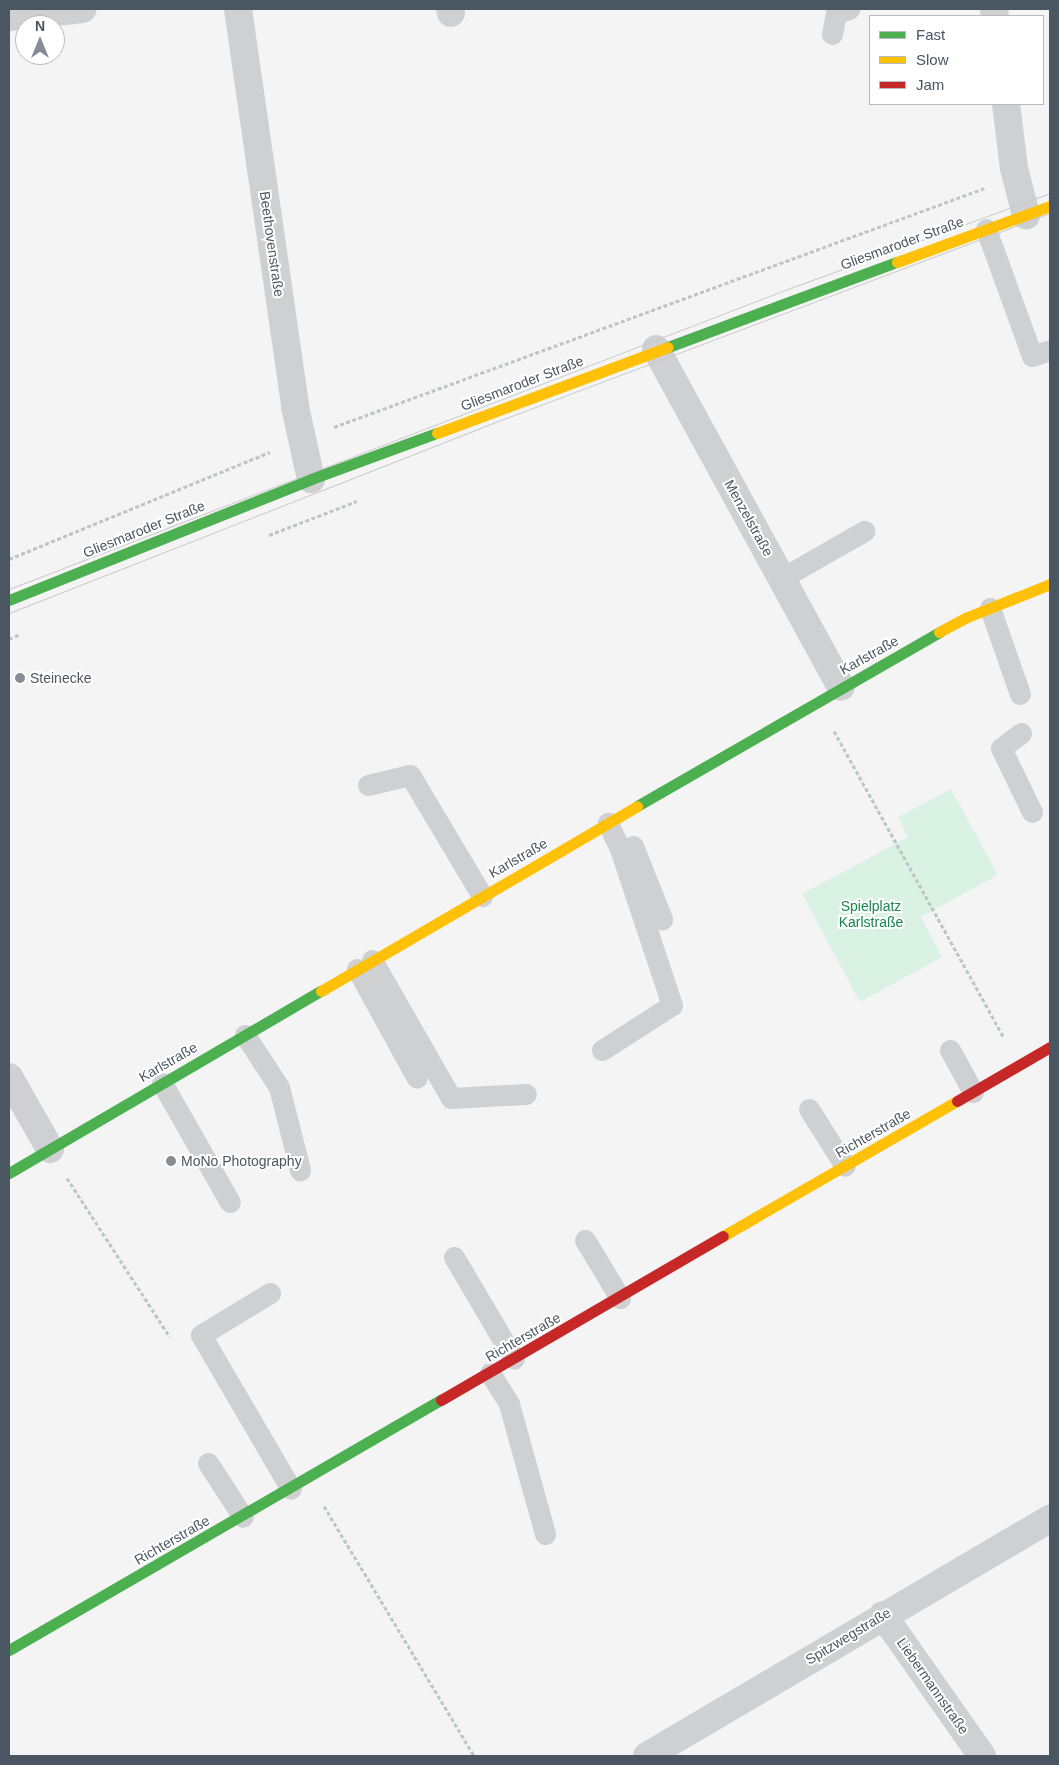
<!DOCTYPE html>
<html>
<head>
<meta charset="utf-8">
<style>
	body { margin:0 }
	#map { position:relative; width:1059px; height:1765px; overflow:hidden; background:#f4f4f4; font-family:Arial,sans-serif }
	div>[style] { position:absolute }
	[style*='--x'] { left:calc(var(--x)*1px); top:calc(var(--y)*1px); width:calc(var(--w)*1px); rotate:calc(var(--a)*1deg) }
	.green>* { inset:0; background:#d9f2e3 }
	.path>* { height:3px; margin-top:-1.5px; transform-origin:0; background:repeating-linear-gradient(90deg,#bcc7c4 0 4px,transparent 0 6.5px) }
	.lane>* { height:21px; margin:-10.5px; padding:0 10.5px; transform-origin:10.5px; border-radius:10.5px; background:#ced0d2 }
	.street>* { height:28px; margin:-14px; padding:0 14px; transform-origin:14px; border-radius:14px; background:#ced0d2 }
	.fast>* { height:11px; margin:-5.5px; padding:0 5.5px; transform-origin:5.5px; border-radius:5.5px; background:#4caf50 }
	.slow>* { height:11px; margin:-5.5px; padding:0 5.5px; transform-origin:5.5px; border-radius:5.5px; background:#ffc107 }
	.jam>* { height:11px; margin:-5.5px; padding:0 5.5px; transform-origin:5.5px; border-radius:5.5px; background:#c62828 }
	.tram>* { height:1px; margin:-0.5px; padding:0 0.5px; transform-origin:0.5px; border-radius:0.5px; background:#c9cacc }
	.dots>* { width:14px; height:14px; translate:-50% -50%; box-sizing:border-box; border:2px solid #fff; border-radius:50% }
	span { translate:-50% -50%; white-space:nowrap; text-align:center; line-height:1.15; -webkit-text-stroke:4px #fff; paint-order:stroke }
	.street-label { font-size:14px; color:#4a5661 }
	.poi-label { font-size:14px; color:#4a5661 }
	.left { translate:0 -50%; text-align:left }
	.park-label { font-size:14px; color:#17864f }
	.frame { position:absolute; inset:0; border:10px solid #4a5661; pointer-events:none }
	.legend { position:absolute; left:869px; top:15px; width:175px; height:90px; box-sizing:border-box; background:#fff; border:1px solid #b7bbc0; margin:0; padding:6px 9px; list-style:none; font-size:15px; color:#4a5661 }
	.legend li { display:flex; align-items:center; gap:10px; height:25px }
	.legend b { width:25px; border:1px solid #b7bbc0 }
	.north { position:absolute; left:15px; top:15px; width:50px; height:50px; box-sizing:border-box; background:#fff; border:1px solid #b7bbc0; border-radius:50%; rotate:0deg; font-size:14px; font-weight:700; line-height:20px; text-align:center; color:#4a5661 }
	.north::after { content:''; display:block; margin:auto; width:18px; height:22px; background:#868d94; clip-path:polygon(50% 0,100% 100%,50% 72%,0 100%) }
</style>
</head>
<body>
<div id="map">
	<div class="green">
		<div style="clip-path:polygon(951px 789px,998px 875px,921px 917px,942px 957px,860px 1002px,802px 894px,908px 837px,898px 817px)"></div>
	</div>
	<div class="path">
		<div style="--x:334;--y:427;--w:693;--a:-20.16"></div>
		<div style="--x:269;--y:535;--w:94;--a:-21.1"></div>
		<div style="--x:9;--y:559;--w:282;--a:-22.3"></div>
		<div style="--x:9;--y:639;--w:12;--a:-24"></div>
		<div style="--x:834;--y:731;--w:349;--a:61"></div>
		<div style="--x:67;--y:1178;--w:189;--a:57.1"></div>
		<div style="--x:324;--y:1506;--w:292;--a:59"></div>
	</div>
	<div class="lane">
		<div style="--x:832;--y:34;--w:21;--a:-79"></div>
		<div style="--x:836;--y:13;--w:14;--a:-17"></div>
		<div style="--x:986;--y:229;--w:135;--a:70.1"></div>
		<div style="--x:1032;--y:356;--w:19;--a:-18"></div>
		<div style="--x:782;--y:578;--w:95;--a:-29.8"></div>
		<div style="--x:990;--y:608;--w:91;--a:70.8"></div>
		<div style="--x:1021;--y:733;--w:25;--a:143"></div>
		<div style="--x:1001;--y:748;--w:71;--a:64.2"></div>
		<div style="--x:368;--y:785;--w:43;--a:-13.4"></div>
		<div style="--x:410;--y:775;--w:141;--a:59.2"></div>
		<div style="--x:633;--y:846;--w:79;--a:68.3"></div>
		<div style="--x:372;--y:960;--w:159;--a:60.2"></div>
		<div style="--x:451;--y:1098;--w:75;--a:-3.1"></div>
		<div style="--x:357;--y:969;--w:124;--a:61.2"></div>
		<div style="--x:245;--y:1035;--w:62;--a:56.8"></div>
		<div style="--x:279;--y:1087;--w:86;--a:75.8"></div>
		<div style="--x:602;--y:1050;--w:83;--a:-32.7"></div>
		<div style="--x:672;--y:1005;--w:164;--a:-108.4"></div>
		<div style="--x:620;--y:849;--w:29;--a:-115"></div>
		<div style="--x:950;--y:1050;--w:48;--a:61.3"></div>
		<div style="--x:162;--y:1083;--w:137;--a:60.3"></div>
		<div style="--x:809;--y:1109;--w:67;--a:57.7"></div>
		<div style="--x:585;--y:1240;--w:68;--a:58.9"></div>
		<div style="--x:454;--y:1257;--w:118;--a:59.5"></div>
		<div style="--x:270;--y:1293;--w:81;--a:148.7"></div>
		<div style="--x:201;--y:1335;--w:178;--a:59.7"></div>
		<div style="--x:490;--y:1373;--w:36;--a:58"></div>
		<div style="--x:509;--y:1404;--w:135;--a:74.5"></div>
		<div style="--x:208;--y:1463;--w:64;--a:57.1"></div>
	</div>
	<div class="street">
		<div style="--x:238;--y:9;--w:402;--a:81.8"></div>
		<div style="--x:295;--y:407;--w:74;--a:77.5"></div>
		<div style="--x:450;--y:9;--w:4;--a:76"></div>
		<div style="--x:994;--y:9;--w:7;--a:82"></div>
		<div style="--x:9;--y:17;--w:74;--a:-6.2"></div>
		<div style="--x:1006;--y:104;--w:64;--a:82.9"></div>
		<div style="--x:1014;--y:168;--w:49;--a:75.7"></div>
		<div style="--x:656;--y:349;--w:385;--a:61.3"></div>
		<div style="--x:9;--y:1077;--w:83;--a:60.3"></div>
		<div style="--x:883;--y:1615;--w:172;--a:54.9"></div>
		<div style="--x:647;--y:1756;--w:468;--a:-30.5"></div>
	</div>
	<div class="fast">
		<div style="--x:668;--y:347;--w:244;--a:-20.4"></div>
		<div style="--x:9;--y:600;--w:325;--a:-21.8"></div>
		<div style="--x:311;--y:479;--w:134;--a:-20.1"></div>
		<div style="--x:637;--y:806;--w:349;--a:-29.9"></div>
		<div style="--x:9;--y:1173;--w:361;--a:-30.3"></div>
		<div style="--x:9;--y:1650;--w:499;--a:-30.1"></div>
	</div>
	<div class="slow">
		<div style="--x:897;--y:262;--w:163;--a:-20.1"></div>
		<div style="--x:437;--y:433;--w:246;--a:-20.4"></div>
		<div style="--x:939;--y:632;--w:30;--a:-28"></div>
		<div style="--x:965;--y:618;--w:92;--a:-21.8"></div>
		<div style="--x:321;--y:991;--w:366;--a:-30.3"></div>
		<div style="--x:723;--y:1236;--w:270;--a:-30"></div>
	</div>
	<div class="jam">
		<div style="--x:957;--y:1101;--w:108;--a:-30.1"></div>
		<div style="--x:441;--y:1400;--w:326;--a:-30.2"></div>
	</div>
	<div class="tram">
		<div style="--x:9;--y:589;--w:832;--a:-21.07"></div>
		<div style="--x:785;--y:290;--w:282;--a:-20.1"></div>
		<div style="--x:9;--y:613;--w:520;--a:-21.43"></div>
		<div style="--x:493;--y:423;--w:595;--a:-20.66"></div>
	</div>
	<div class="dots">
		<div style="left:20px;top:678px;background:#868d94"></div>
		<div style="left:171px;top:1161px;background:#868d94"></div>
	</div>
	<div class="street-label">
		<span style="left:902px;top:243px;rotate:-20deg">Gliesmaroder Straße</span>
		<span style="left:272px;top:244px;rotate:82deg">Beethovenstraße</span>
		<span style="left:522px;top:383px;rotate:-21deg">Gliesmaroder Straße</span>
		<span style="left:749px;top:518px;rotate:61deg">Menzelstraße</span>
		<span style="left:144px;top:529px;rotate:-22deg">Gliesmaroder Straße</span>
		<span style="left:869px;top:655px;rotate:-29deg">Karlstraße</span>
		<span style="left:518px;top:858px;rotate:-30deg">Karlstraße</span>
		<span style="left:168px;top:1062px;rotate:-30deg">Karlstraße</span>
		<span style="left:873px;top:1133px;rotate:-30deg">Richterstraße</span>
		<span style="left:523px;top:1337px;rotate:-30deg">Richterstraße</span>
		<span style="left:172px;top:1540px;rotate:-30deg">Richterstraße</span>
		<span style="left:848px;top:1636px;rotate:-31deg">Spitzwegstraße</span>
		<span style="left:933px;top:1686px;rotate:55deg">Liebermannstraße</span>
	</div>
	<div class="poi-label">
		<span class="left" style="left:30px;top:678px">Steinecke</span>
		<span class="left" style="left:181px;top:1161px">MoNo Photography</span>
	</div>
	<div class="park-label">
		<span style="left:871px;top:914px">Spielplatz<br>Karlstraße</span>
	</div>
	<div class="frame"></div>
	<ul class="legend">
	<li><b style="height:6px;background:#4caf50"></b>Fast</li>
	<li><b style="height:6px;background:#ffc107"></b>Slow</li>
	<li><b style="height:6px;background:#c62828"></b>Jam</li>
	</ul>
	<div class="north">N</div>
</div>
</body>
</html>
